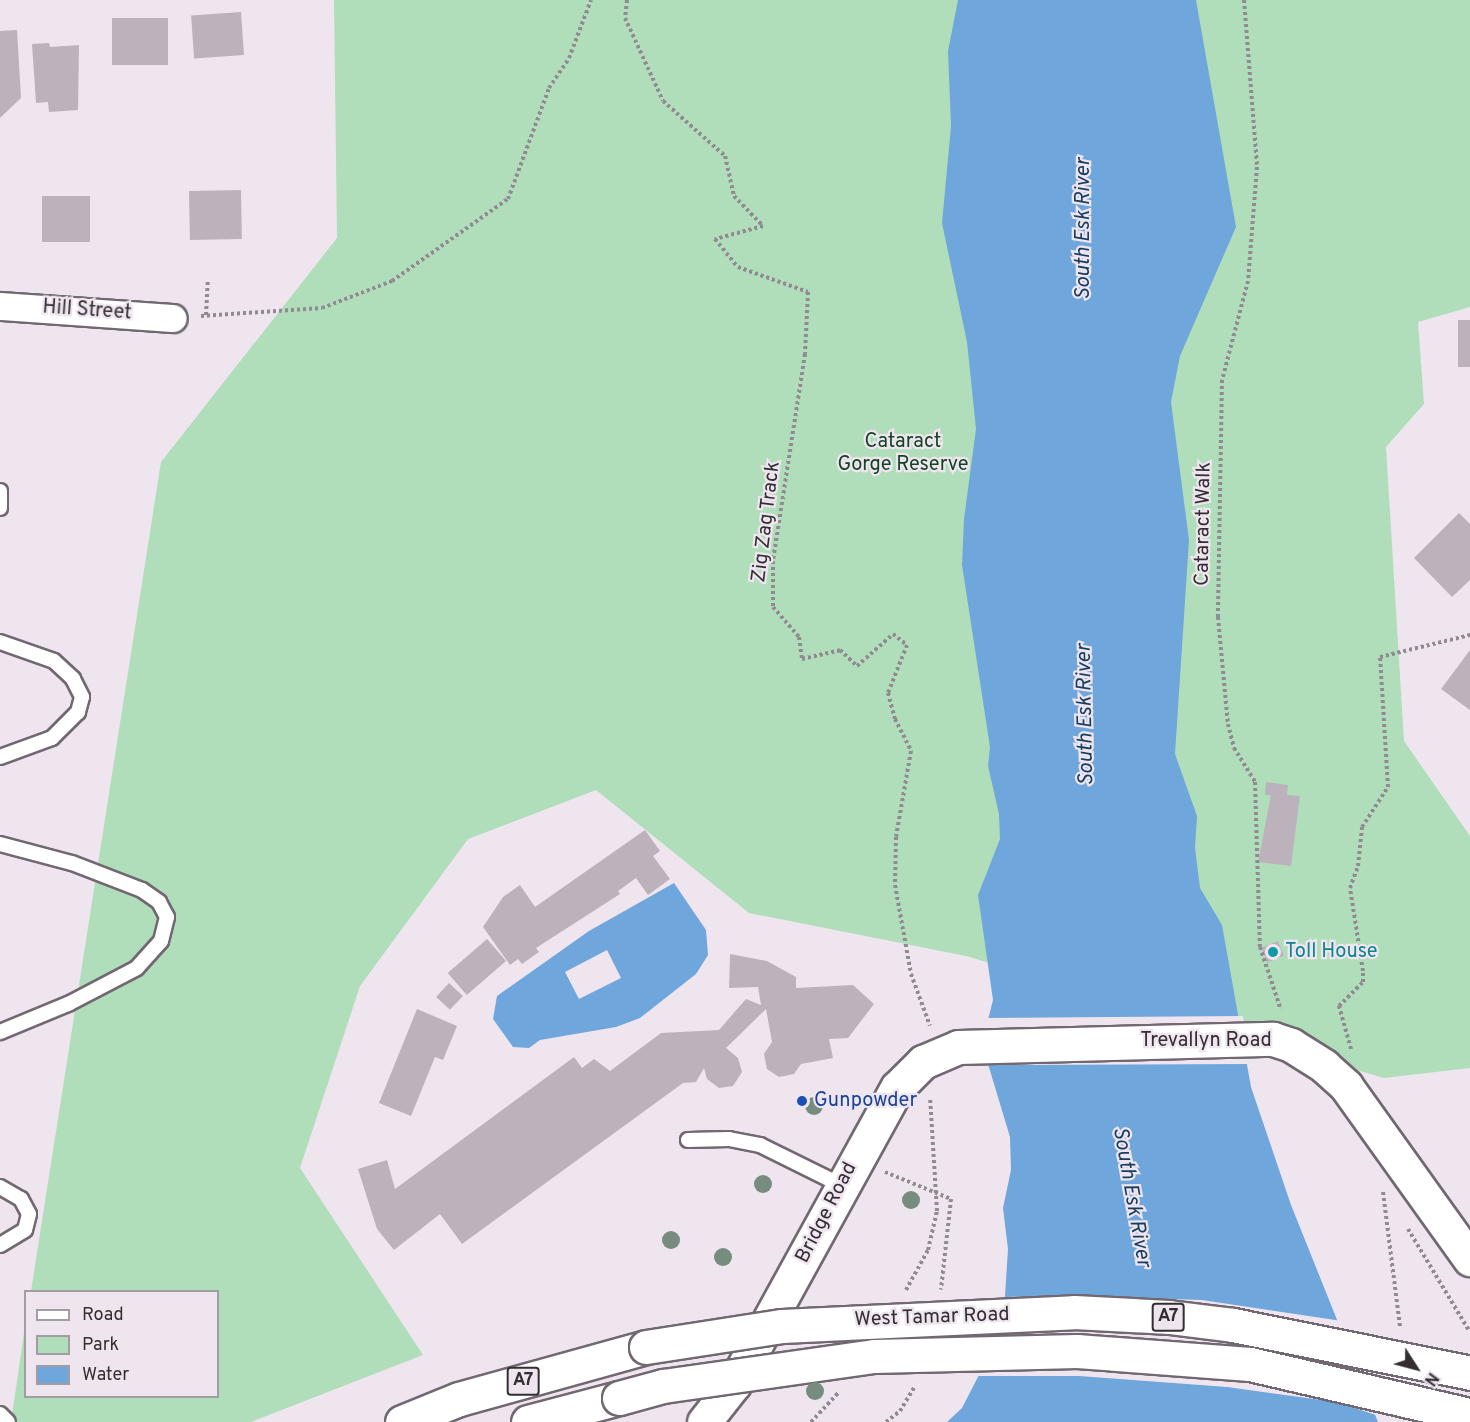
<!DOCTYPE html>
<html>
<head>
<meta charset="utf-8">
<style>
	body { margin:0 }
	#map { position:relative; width:1470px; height:1422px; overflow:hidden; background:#efe5ef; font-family:Overpass,sans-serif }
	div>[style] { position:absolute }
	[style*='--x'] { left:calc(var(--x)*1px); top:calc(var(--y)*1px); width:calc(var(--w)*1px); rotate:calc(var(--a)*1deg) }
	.green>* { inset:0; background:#b0deba }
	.water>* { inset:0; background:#6fa6db }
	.pier>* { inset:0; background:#efe5ef }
	.building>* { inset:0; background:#bcb2bc; transform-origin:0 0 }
	.path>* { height:4px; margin-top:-2px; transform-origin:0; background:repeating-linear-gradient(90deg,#918a91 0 3px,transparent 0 6px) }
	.roads { filter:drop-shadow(2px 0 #716871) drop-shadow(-2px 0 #716871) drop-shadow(0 2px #716871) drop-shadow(0 -2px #716871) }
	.service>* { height:14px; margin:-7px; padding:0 7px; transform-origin:7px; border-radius:7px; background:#fff }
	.minor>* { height:27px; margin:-13.5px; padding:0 13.5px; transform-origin:13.5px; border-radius:13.5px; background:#fff }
	.tertiary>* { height:33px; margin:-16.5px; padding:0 16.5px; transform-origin:16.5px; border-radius:16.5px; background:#fff }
	.trunk>* { height:33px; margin:-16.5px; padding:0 16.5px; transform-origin:16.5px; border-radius:16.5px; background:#fff }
	.bridges { filter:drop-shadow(2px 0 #716871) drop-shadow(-2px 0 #716871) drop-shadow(0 2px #716871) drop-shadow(0 -2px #716871) }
	.trunk-bridge>* { height:33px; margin:-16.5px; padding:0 16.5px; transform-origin:16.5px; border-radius:16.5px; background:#fff }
	.trees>* { width:18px; height:18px; margin:-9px; border-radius:50%; background:#758c7f }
	.dots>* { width:16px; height:16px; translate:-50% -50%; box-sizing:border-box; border:3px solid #efe5ef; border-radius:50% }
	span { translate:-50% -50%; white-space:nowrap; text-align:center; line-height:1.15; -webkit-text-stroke:4.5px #efe5ef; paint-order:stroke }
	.shield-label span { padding:2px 4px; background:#efe5ef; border:2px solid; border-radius:4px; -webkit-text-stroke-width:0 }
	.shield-label { font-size:18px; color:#322e32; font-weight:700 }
	.street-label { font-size:20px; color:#322e32 }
	.park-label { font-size:20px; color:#124323 }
	.culture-label { font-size:20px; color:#0d838f }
	.left { translate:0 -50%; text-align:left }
	.transit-label { font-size:20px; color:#164399 }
	.water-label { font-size:21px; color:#163e61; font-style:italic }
	.legend { position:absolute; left:24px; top:1290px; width:195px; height:108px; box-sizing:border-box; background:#efe5ef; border:2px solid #a39ca3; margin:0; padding:8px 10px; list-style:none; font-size:18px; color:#322e32 }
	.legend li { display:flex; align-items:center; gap:12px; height:30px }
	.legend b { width:30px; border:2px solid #a39ca3 }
	.north { position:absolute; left:1386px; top:1338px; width:60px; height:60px; -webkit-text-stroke:4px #efe5ef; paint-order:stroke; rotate:126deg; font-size:16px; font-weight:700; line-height:24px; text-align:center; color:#322e32 }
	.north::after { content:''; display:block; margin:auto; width:21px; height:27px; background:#322e32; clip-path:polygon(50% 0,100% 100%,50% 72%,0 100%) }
</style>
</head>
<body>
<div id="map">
	<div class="green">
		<div style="clip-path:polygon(334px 0,1470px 0,1470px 307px,1418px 322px,1424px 404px,1386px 447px,1404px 741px,1470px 836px,1470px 1068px,1384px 1078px,966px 956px,749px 913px,596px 790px,468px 839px,360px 986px,300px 1168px,423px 1355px,251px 1422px,11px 1422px,25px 1326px,26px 1396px,218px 1396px,218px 1292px,31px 1291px,161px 462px,337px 238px)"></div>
	</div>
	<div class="water">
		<div style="clip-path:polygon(958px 0,1196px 0,1236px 227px,1180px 356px,1171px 402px,1189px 540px,1175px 754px,1197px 816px,1195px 848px,1200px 888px,1222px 925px,1251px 1087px,1291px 1205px,1378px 1422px,947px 1422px,962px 1408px,996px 1342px,1005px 1296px,1008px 1249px,1003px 1208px,1011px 1170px,1010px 1137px,982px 1044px,993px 1000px,978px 895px,1000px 839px,999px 814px,988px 766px,990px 747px,962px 565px,964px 519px,976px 429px,967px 342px,942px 223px,951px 126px,948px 51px)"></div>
		<div style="clip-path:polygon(evenodd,674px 883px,706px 930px,708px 955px,696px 974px,640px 1018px,616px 1027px,540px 1040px,529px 1048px,513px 1047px,493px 1019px,497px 996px,589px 931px,674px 883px,607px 950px,621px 978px,579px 999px,565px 972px,607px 950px)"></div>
	</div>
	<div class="pier">
		<div style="clip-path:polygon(1243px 1016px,1251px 1064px,986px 1065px,982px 1055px,986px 1018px)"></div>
		<div style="clip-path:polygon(1080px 1296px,1202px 1300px,1342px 1321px,1379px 1416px,1336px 1402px,1227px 1387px,1079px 1376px,975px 1376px,993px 1341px,1002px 1297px)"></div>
	</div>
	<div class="building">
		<div style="left:241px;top:12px;width:43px;height:50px;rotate:86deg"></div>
		<div style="left:112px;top:18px;width:56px;height:47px"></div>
		<div style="clip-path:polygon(17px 30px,21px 98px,0 118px,0 31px)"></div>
		<div style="clip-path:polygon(49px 43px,50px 47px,79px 45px,78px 110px,49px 112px,48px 102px,36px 103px,32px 44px)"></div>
		<div style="left:241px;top:190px;width:49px;height:52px;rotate:89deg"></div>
		<div style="left:90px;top:196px;width:46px;height:48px;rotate:90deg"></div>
		<div style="left:1458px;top:320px;width:12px;height:47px"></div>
		<div style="clip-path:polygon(1459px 513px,1470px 524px,1470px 580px,1452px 597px,1414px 558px)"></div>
		<div style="clip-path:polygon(1470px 650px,1470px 710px,1441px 689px)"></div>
		<div style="clip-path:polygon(1266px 782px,1288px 785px,1287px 795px,1300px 796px,1291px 866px,1258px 862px,1271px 795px,1265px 795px)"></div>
		<div style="clip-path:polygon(645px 830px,660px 851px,653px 856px,670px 879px,648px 895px,636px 878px,618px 891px,620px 894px,536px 948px,539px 952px,522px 964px,518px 959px,510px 965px,483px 927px,503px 897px,520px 885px,535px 907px)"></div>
		<div style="left:487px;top:939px;width:29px;height:52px;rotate:49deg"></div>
		<div style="left:1278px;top:941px;width:16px;height:18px;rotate:68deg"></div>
		<div style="clip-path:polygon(730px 954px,767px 961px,796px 977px,796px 988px,853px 985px,874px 1004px,848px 1038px,829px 1039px,833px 1058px,801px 1064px,794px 1074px,779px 1077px,767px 1069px,764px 1054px,772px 1042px,766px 1009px,726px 1048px,738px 1058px,742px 1072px,733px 1086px,719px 1088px,707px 1079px,704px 1068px,696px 1082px,683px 1083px,462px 1244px,440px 1214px,394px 1250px,377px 1229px,358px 1169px,387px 1160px,395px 1189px,574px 1057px,582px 1068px,594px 1059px,610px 1071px,661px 1033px,719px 1030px,746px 999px,761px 1005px,758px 987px,729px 988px)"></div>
		<div style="left:449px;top:983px;width:19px;height:19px;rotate:43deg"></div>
		<div style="clip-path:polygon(417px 1009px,457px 1026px,443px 1060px,435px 1057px,411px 1116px,379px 1103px)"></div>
	</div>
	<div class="path">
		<div style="--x:627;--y:0;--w:18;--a:96"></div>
		<div style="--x:625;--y:18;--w:91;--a:65.4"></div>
		<div style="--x:663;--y:101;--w:83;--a:41.6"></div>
		<div style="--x:725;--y:156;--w:41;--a:77.3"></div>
		<div style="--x:734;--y:196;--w:42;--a:46"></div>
		<div style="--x:763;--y:226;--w:50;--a:164.8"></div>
		<div style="--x:715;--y:239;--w:36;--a:51"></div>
		<div style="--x:738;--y:267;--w:74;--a:19.7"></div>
		<div style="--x:808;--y:292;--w:62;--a:92.8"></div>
		<div style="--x:805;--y:354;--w:209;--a:98.8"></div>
		<div style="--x:773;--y:561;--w:46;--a:90"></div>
		<div style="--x:773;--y:607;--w:40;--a:49"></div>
		<div style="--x:799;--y:637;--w:22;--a:82"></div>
		<div style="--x:802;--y:659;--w:39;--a:-13"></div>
		<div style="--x:840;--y:650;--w:23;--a:43"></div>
		<div style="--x:857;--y:666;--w:48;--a:-41.6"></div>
		<div style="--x:893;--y:634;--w:18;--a:38"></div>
		<div style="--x:907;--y:645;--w:52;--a:111.6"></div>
		<div style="--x:888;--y:693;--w:27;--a:75"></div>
		<div style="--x:895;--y:719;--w:36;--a:63"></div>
		<div style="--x:911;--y:751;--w:87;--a:99.9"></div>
		<div style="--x:896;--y:837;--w:48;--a:91.2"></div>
		<div style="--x:895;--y:885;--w:90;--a:79.8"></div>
		<div style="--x:911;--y:974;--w:55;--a:69.9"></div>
		<div style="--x:1244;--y:0;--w:168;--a:85.5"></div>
		<div style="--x:1257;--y:167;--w:114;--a:94.5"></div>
		<div style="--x:1248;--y:281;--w:102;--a:104.7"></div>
		<div style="--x:1222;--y:380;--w:237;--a:91"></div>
		<div style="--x:1218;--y:617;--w:107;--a:84.7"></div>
		<div style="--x:1228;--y:724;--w:25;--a:76"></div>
		<div style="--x:1234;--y:748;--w:40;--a:58"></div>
		<div style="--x:1255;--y:782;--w:165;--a:88.3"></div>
		<div style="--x:1260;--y:947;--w:66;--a:71.6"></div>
		<div style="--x:206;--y:315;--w:35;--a:-87"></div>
		<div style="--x:201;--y:316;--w:121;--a:-3.8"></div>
		<div style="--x:322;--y:308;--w:75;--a:-21.1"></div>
		<div style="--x:392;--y:281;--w:142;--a:-35.3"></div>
		<div style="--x:508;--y:199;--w:118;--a:-69.7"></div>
		<div style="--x:549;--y:88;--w:36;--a:-56"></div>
		<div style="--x:569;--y:58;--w:62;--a:-69.2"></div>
		<div style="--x:1351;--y:1049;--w:45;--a:-105.6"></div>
		<div style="--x:1339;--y:1006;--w:34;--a:-45"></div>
		<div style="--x:1363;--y:982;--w:11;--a:-90"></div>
		<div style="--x:1363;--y:971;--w:84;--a:-98.9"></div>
		<div style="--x:1350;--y:888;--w:23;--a:-70"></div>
		<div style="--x:1358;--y:866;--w:39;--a:-84"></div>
		<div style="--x:1362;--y:827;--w:48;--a:-57"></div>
		<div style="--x:1388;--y:787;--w:130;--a:-93.5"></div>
		<div style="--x:1380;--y:657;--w:93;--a:-13.7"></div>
		<div style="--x:885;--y:1172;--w:71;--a:22.2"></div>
		<div style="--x:951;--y:1199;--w:91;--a:96.3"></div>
		<div style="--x:1383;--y:1192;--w:136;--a:82.8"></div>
		<div style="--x:1408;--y:1229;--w:120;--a:59"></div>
		<div style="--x:906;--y:1290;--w:46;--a:-61.2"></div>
		<div style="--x:928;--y:1250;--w:40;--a:-77"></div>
		<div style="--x:937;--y:1211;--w:113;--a:-93.5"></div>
		<div style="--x:811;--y:1422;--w:41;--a:-47"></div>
		<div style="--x:886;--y:1422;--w:18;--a:-38"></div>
		<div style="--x:900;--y:1411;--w:29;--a:-59"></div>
	</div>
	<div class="roads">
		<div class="service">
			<div style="--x:0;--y:491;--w:17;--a:90"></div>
			<div style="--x:0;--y:642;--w:57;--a:19.4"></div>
			<div style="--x:54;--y:661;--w:26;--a:43"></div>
			<div style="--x:73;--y:679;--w:20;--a:63"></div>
			<div style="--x:82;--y:697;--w:16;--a:105"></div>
			<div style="--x:78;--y:712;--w:37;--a:135"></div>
			<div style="--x:52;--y:738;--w:55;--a:159.9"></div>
			<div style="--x:0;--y:844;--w:74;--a:14.8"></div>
			<div style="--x:72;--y:863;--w:75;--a:21.1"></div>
			<div style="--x:142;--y:890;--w:21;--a:35"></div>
			<div style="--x:159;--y:902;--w:17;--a:62"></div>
			<div style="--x:167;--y:917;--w:25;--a:104"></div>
			<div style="--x:161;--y:941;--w:36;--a:132"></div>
			<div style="--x:137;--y:968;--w:78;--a:152.4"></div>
			<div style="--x:68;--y:1004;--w:74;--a:157.6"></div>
			<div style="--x:688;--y:1140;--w:41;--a:-1.4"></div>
			<div style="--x:729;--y:1139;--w:32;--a:11"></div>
			<div style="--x:760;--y:1145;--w:90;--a:26.3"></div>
			<div style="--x:0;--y:1187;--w:24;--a:30"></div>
			<div style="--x:21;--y:1199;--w:17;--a:62"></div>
			<div style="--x:29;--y:1214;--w:16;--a:104"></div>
			<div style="--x:25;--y:1230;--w:29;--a:149"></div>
			<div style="--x:0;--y:1414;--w:11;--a:45"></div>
		</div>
		<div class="minor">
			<div style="--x:0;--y:306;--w:173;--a:4"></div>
		</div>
		<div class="tertiary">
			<div style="--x:704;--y:1422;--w:48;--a:-51.7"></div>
			<div style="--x:734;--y:1384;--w:338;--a:-61.2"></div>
			<div style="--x:897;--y:1088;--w:37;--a:-45"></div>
			<div style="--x:923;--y:1062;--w:38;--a:-23"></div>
			<div style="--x:958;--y:1047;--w:315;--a:-1.5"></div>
			<div style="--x:1273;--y:1039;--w:19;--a:18"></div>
			<div style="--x:1291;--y:1045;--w:39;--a:32"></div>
			<div style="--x:1324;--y:1066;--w:30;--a:42"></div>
			<div style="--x:1346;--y:1086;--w:213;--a:54.4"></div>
		</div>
		<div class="trunk">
			<div style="--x:402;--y:1422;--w:61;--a:-22"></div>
			<div style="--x:459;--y:1399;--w:194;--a:-15.5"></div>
			<div style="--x:528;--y:1422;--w:94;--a:-14.8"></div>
		</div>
	</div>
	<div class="bridges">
		<div class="trunk-bridge">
			<div style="--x:646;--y:1347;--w:138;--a:-8.8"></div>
			<div style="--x:782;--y:1326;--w:292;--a:-2.7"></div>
			<div style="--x:1074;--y:1312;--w:95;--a:3"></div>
			<div style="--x:1169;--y:1317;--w:64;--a:7.1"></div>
			<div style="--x:1233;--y:1325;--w:242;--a:11.4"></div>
			<div style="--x:619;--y:1398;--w:46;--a:-15.3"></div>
			<div style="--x:663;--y:1386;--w:213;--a:-8.1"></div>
			<div style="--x:874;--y:1356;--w:203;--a:-1.4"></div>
			<div style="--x:1077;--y:1351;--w:173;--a:4.3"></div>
			<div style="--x:1250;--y:1364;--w:226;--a:13.1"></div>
		</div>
	</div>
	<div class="trees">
		<div style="left:814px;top:1106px"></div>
		<div style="left:763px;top:1184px"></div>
		<div style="left:911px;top:1200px"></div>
		<div style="left:671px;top:1240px"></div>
		<div style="left:723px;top:1257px"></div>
		<div style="left:815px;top:1391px"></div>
	</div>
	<div class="dots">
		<div style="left:1273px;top:952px;background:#0f9aa8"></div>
		<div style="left:802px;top:1101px;background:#1a4fb4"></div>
	</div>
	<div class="shield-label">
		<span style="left:1168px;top:1317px">A7</span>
		<span style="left:523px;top:1381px">A7</span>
	</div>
	<div class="street-label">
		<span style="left:87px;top:311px;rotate:4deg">Hill Street</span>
		<span style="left:767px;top:522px;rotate:-83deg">Zig Zag Track</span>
		<span style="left:1204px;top:524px;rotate:-89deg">Cataract Walk</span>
		<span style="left:1206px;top:1041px">Trevallyn Road</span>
		<span style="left:827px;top:1213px;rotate:-63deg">Bridge Road</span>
		<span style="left:932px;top:1318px;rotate:-2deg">West Tamar Road</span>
	</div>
	<div class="park-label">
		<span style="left:903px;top:454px">Cataract<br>Gorge Reserve</span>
	</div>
	<div class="culture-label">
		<span class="left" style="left:1285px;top:952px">Toll House</span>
	</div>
	<div class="transit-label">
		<span class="left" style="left:814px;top:1101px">Gunpowder</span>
	</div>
	<div class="water-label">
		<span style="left:1084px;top:229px;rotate:-90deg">South Esk River</span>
		<span style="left:1086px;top:715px;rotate:-91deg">South Esk River</span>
		<span style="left:1131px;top:1197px;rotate:80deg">South Esk River</span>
	</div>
	<ul class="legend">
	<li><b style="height:8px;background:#fff"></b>Road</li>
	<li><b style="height:16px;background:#b0deba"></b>Park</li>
	<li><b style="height:16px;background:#6fa6db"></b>Water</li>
	</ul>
	<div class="north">N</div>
</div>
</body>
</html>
